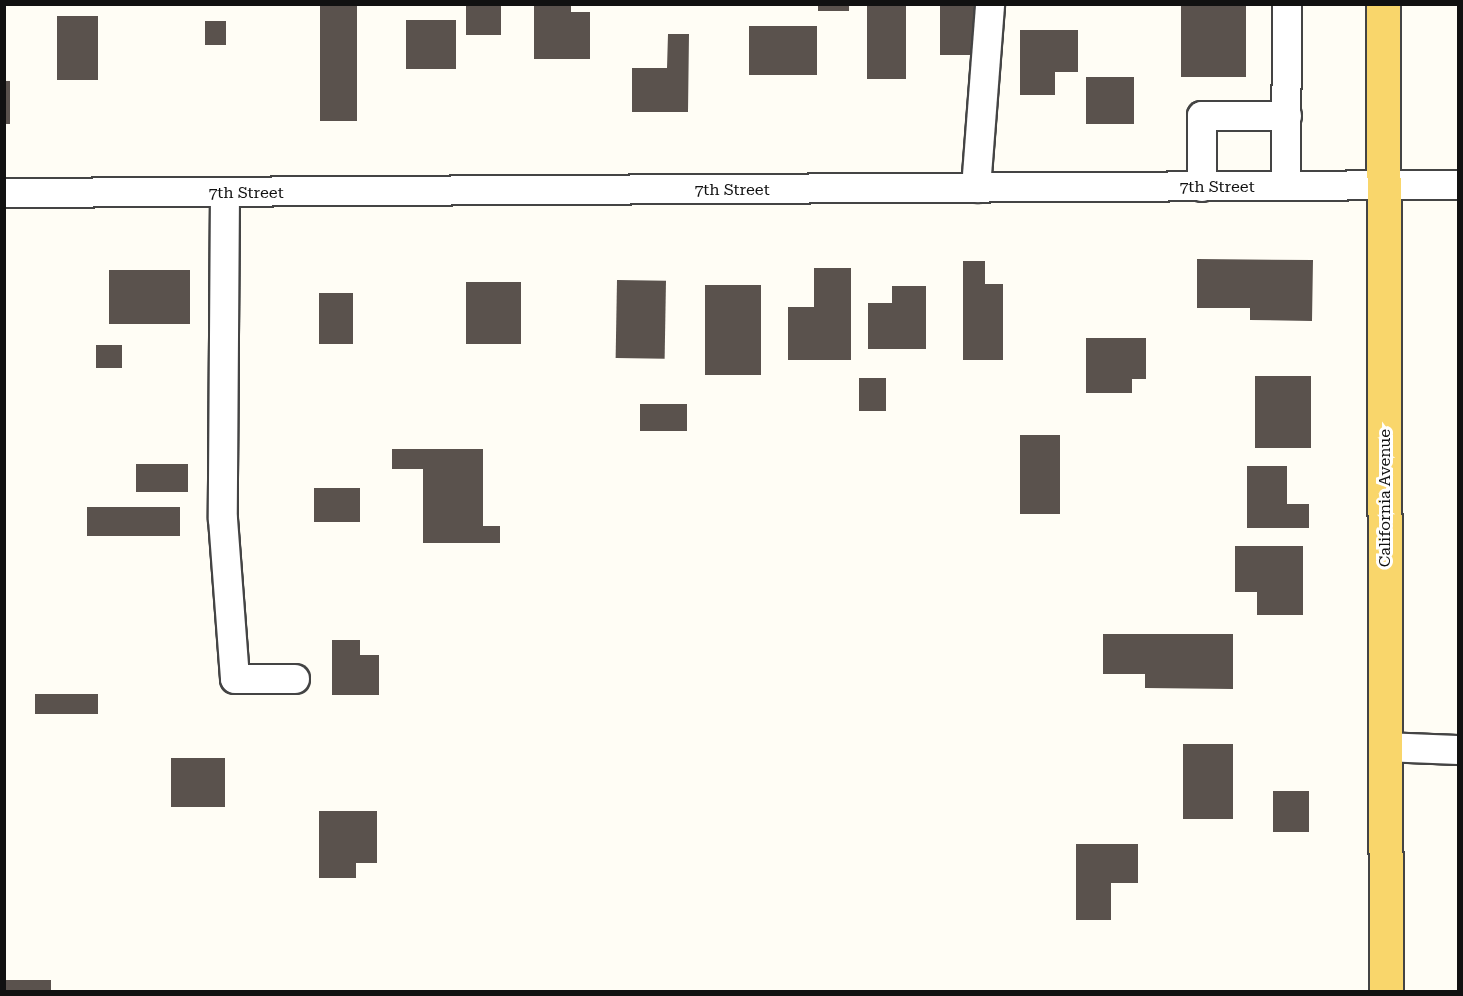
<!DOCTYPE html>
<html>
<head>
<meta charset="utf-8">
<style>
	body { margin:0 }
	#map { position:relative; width:1463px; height:996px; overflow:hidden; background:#fffdf5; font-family:"Roboto Serif",serif }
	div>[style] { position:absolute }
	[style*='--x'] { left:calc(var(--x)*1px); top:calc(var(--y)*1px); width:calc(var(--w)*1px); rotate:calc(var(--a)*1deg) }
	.building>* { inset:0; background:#5a524d; transform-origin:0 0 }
	.roads { filter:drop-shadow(2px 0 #444) drop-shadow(-2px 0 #444) drop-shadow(0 2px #444) drop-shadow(0 -2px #444) }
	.minor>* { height:28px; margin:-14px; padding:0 14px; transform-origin:14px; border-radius:14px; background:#fff }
	.major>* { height:33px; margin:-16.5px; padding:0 16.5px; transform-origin:16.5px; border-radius:16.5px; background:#f9d66b }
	span { translate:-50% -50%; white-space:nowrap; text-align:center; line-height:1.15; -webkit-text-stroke:6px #fff; paint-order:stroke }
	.street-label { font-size:16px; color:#111 }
	.frame { position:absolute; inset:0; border:6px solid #111; pointer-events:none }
</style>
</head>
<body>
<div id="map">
	<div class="building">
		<div style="left:320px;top:4px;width:37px;height:117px"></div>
		<div style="left:466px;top:4px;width:35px;height:31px"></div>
		<div style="clip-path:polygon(534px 4px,571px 4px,571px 12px,590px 12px,590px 59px,534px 59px)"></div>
		<div style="left:818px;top:4px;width:31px;height:7px"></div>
		<div style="left:867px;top:4px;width:39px;height:75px"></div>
		<div style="left:940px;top:4px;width:34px;height:51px"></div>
		<div style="left:1181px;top:4px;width:65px;height:73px"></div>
		<div style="left:57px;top:16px;width:41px;height:64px"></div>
		<div style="left:406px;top:20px;width:50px;height:49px"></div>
		<div style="left:205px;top:21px;width:21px;height:24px"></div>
		<div style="left:749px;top:26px;width:68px;height:49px"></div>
		<div style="clip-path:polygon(1020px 30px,1078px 30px,1078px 72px,1055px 72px,1055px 95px,1020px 95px)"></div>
		<div style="clip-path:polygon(668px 34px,689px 34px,688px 112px,632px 112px,632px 68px,667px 68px)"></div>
		<div style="left:1086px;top:77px;width:48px;height:47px"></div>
		<div style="left:4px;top:81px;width:6px;height:43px"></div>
		<div style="clip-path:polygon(1197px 259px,1313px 260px,1312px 321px,1250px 320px,1250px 308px,1197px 308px)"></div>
		<div style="clip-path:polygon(963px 261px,985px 261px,985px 284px,1003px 284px,1003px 360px,963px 360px)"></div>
		<div style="clip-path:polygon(814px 268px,851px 268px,851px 360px,788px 360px,788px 307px,814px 307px)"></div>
		<div style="left:109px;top:270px;width:81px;height:54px"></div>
		<div style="left:617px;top:280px;width:49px;height:78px;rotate:1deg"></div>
		<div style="left:466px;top:282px;width:55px;height:62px"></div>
		<div style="left:705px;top:285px;width:56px;height:90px"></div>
		<div style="clip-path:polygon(892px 286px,926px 286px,926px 349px,868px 349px,868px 303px,892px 303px)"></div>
		<div style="left:319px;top:293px;width:34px;height:51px"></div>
		<div style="clip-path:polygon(1086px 338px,1146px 338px,1146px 379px,1132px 379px,1132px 393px,1086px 393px)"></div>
		<div style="left:96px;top:345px;width:26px;height:23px"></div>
		<div style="left:1255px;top:376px;width:56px;height:72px"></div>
		<div style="left:859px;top:378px;width:27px;height:33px"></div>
		<div style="left:640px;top:404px;width:47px;height:27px"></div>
		<div style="left:1020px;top:435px;width:40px;height:79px"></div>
		<div style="clip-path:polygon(392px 449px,483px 449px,483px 526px,500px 526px,500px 543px,423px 543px,423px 469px,392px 469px)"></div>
		<div style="left:136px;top:464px;width:52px;height:28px"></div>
		<div style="clip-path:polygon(1247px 466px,1287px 466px,1287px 504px,1309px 504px,1309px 528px,1247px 528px)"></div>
		<div style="left:314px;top:488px;width:46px;height:34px"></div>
		<div style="left:87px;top:507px;width:93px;height:29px"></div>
		<div style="clip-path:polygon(1235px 546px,1303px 546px,1303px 615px,1257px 615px,1257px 592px,1235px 592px)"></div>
		<div style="clip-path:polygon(1103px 634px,1233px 634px,1233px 689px,1145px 688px,1145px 674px,1103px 674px)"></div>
		<div style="clip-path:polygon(332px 640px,360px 640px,360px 655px,379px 655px,379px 695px,332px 695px)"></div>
		<div style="left:35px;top:694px;width:63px;height:20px"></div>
		<div style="left:1183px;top:744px;width:50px;height:75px"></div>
		<div style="left:171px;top:758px;width:54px;height:49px"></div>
		<div style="left:1273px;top:791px;width:36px;height:41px"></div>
		<div style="clip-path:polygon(319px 811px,377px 811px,377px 863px,356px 863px,356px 878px,319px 878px)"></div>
		<div style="clip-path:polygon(1076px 844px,1138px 844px,1138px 883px,1111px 883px,1111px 920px,1076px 920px)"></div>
		<div style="left:5px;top:980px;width:46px;height:12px"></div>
	</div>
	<div class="roads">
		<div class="minor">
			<div style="--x:1286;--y:186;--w:182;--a:-89.7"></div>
			<div style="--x:1202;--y:187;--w:71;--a:-90"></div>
			<div style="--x:1202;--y:116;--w:85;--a:0"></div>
			<div style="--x:976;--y:188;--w:185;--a:-85.6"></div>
			<div style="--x:4;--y:193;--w:1454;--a:-0.32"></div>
			<div style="--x:225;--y:193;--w:326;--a:90.4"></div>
			<div style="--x:223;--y:519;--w:160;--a:85.7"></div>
			<div style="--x:235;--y:679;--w:60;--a:0"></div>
			<div style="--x:1385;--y:747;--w:73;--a:2.4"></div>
		</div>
		<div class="major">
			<div style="--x:1383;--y:4;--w:988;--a:89.83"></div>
		</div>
	</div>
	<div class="street-label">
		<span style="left:1217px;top:187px">7th Street</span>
		<span style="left:732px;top:190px">7th Street</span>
		<span style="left:246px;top:193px">7th Street</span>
		<span style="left:1385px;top:498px;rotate:-90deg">California Avenue</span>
	</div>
	<div class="frame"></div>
</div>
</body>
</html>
